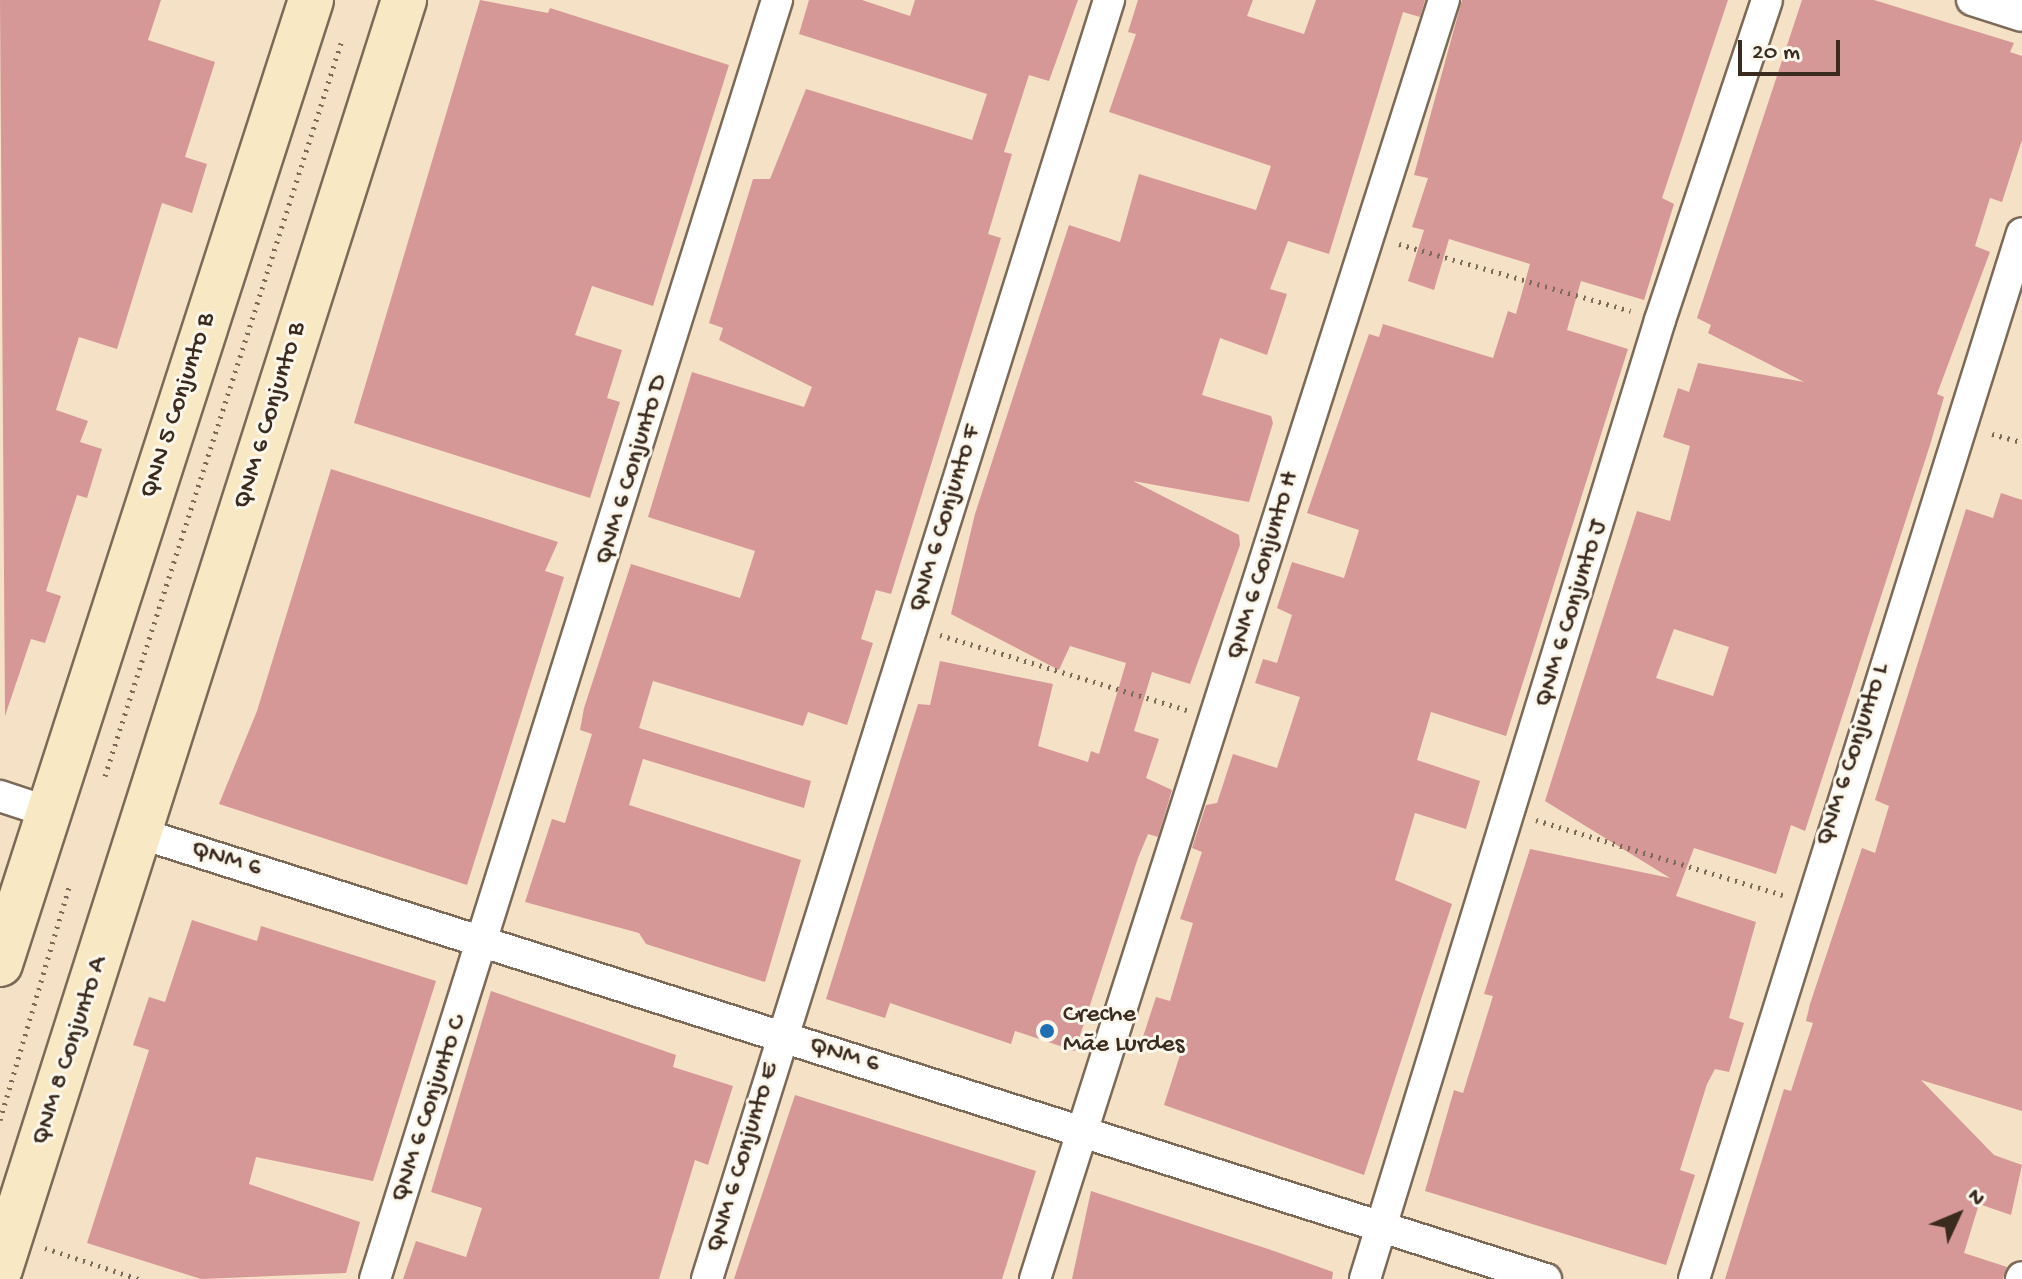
<!DOCTYPE html>
<html>
<head>
<meta charset="utf-8">
<style>
	body { margin:0 }
	#map { position:relative; width:2022px; height:1279px; overflow:hidden; background:#f5e1c6; font-family:"Gochi Hand",sans-serif }
	div>[style] { position:absolute }
	[style*='--x'] { left:calc(var(--x)*1px); top:calc(var(--y)*1px); width:calc(var(--w)*1px); rotate:calc(var(--a)*1deg) }
	.building>* { inset:0; background:#d59897 }
	.path>* { height:5px; margin-top:-2.5px; transform-origin:0; background:repeating-linear-gradient(90deg,#7c6a59 0 2px,transparent 0 8px) }
	.roads { filter:drop-shadow(2px 0 #7c6a59) drop-shadow(-2px 0 #7c6a59) drop-shadow(0 2px #7c6a59) drop-shadow(0 -2px #7c6a59) }
	.minor>* { height:30px; margin:-15px; padding:0 15px; transform-origin:15px; border-radius:15px; background:#fff }
	.secondary>* { height:44px; margin:-22px; padding:0 22px; transform-origin:22px; border-radius:22px; background:#f8e8c3 }
	.dots>* { width:22px; height:22px; translate:-50% -50%; box-sizing:border-box; border:4px solid #fbf7ec; border-radius:50% }
	span { translate:-50% -50%; white-space:nowrap; text-align:center; line-height:1.15; -webkit-text-stroke:6px #fbf7ec; paint-order:stroke }
	.street-label { font-size:26px; color:#3b2a1e }
	.poi-label { font-size:26px; color:#3b2a1e }
	.left { translate:0 -50%; text-align:left }
	.north { position:absolute; left:1918px; top:1175px; width:80px; height:80px; -webkit-text-stroke:6px #fbf7ec; paint-order:stroke; rotate:46deg; font-size:22px; font-weight:700; line-height:32px; text-align:center; color:#3b2a1e }
	.north::after { content:''; display:block; margin:auto; width:28px; height:36px; background:#3b2a1e; clip-path:polygon(50% 0,100% 100%,50% 72%,0 100%) }
	.scale { position:absolute; left:1738px; top:40px; width:102px; height:36px; box-sizing:border-box; border:4px solid #3b2a1e; border-top:0; padding-left:10px; font-size:24px; line-height:28px; white-space:nowrap; color:#3b2a1e; -webkit-text-stroke:6px #fbf7ec; paint-order:stroke }
</style>
</head>
<body>
<div id="map">
	<div class="building">
		<div style="clip-path:polygon(0 0,161px 0,148px 40px,215px 62px,185px 157px,207px 164px,192px 213px,162px 203px,117px 349px,79px 337px,56px 410px,88px 421px,80px 442px,102px 449px,87px 498px,77px 495px,46px 591px,61px 596px,45px 643px,31px 639px,5px 716px)"></div>
		<div style="clip-path:polygon(480px 0,548px 13px,550px 8px,729px 65px,653px 306px,592px 286px,575px 335px,622px 350px,607px 398px,620px 402px,590px 498px,354px 423px)"></div>
		<div style="clip-path:polygon(809px 0,862px 0,910px 16px,915px 0,1078px 0,1049px 81px,1029px 75px,1004px 152px,1012px 154px,988px 234px,1001px 238px,891px 594px,876px 590px,861px 639px,873px 643px,847px 725px,808px 712px,803px 726px,653px 681px,639px 728px,811px 781px,804px 808px,643px 759px,629px 805px,801px 860px,765px 982px,646px 944px,639px 933px,525px 902px,552px 819px,565px 823px,592px 734px,580px 730px,584px 708px,631px 564px,740px 598px,755px 551px,648px 517px,692px 372px,804px 407px,812px 387px,719px 340px,723px 328px,709px 323px,753px 179px,770px 179px,806px 89px,972px 140px,987px 94px,799px 34px)"></div>
		<div style="clip-path:polygon(1138px 0,1253px 0,1247px 16px,1304px 34px,1316px 0,1425px 0,1420px 17px,1403px 12px,1329px 254px,1288px 241px,1270px 289px,1287px 294px,1267px 355px,1220px 338px,1202px 395px,1271px 416px,1273px 423px,1249px 502px,1133px 481px,1239px 535px,1240px 545px,1190px 684px,1152px 672px,1134px 731px,1159px 739px,1146px 778px,1172px 790px,1158px 837px,1148px 834px,1138px 858px,1075px 1051px,1015px 1031px,1011px 1044px,890px 1003px,885px 1018px,826px 999px,918px 704px,930px 705px,940px 661px,1053px 684px,1038px 746px,1088px 762px,1091px 751px,1099px 754px,1126px 663px,1070px 646px,1059px 670px,951px 614px,975px 514px,1069px 225px,1120px 242px,1139px 174px,1256px 210px,1271px 166px,1109px 112px,1136px 34px,1128px 32px)"></div>
		<div style="clip-path:polygon(1462px 0,1728px 0,1662px 198px,1674px 204px,1644px 300px,1581px 281px,1567px 330px,1628px 349px,1506px 736px,1431px 712px,1417px 760px,1480px 781px,1466px 829px,1415px 813px,1395px 880px,1452px 904px,1364px 1175px,1164px 1105px,1180px 1055px,1141px 1043px,1156px 997px,1170px 1001px,1193px 923px,1180px 919px,1202px 852px,1192px 848px,1206px 805px,1217px 803px,1233px 754px,1277px 768px,1300px 697px,1255px 683px,1263px 659px,1277px 663px,1292px 615px,1277px 608px,1292px 562px,1344px 578px,1359px 530px,1307px 513px,1369px 334px,1379px 337px,1383px 324px,1493px 358px,1508px 311px,1516px 314px,1530px 264px,1449px 239px,1434px 290px,1408px 281px,1424px 230px,1412px 227px,1428px 178px,1414px 175px)"></div>
		<div style="clip-path:polygon(evenodd,1802px 0,1874px 0,2014px 43px,2010px 52px,2022px 56px,2022px 140px,2002px 202px,1990px 198px,1975px 246px,1990px 252px,1937px 394px,1944px 397px,1930px 445px,1805px 831px,1791px 825px,1776px 874px,1694px 848px,1676px 896px,1756px 922px,1729px 1018px,1744px 1023px,1729px 1072px,1715px 1069px,1707px 1084px,1680px 1170px,1695px 1175px,1666px 1265px,1425px 1191px,1454px 1090px,1463px 1093px,1493px 996px,1484px 994px,1530px 849px,1670px 878px,1545px 801px,1637px 511px,1670px 521px,1690px 446px,1663px 437px,1678px 388px,1689px 392px,1698px 363px,1804px 382px,1708px 333px,1711px 325px,1697px 318px,1802px 0,1674px 629px,1729px 647px,1713px 696px,1656px 678px,1674px 629px)"></div>
		<div style="clip-path:polygon(331px 469px,558px 542px,545px 571px,564px 577px,467px 885px,219px 804px,257px 711px)"></div>
		<div style="clip-path:polygon(2001px 493px,2022px 500px,2022px 1111px,1921px 1080px,1994px 1155px,2022px 1165px,2011px 1215px,1979px 1204px,1964px 1253px,2007px 1267px,2003px 1279px,1725px 1279px,1784px 1089px,1791px 1091px,1813px 1023px,1806px 1021px,1810px 1004px,1862px 848px,1875px 853px,1889px 806px,1875px 800px,1966px 509px,1993px 518px)"></div>
		<div style="clip-path:polygon(192px 920px,257px 941px,261px 926px,436px 981px,373px 1181px,256px 1157px,249px 1184px,360px 1222px,346px 1273px,201px 1279px,87px 1243px,149px 1050px,133px 1045px,149px 997px,165px 1002px)"></div>
		<div style="clip-path:polygon(491px 991px,676px 1055px,673px 1067px,733px 1086px,708px 1165px,695px 1160px,659px 1279px,403px 1279px,416px 1241px,466px 1257px,482px 1208px,431px 1192px)"></div>
		<div style="clip-path:polygon(795px 1095px,1036px 1171px,1002px 1279px,734px 1279px)"></div>
		<div style="clip-path:polygon(1091px 1191px,1274px 1251px,1333px 1272px,1332px 1279px,1072px 1279px)"></div>
	</div>
	<div class="path">
		<div style="--x:1399;--y:244;--w:241;--a:16.1"></div>
		<div style="--x:1992;--y:434;--w:31;--a:15"></div>
		<div style="--x:940;--y:635;--w:258;--a:16.9"></div>
		<div style="--x:105;--y:776;--w:770;--a:-72.15"></div>
		<div style="--x:1536;--y:820;--w:258;--a:16.9"></div>
		<div style="--x:0;--y:1120;--w:246;--a:-73.5"></div>
		<div style="--x:45;--y:1248;--w:99;--a:18.3"></div>
	</div>
	<div class="roads">
		<div class="minor">
			<div style="--x:1972;--y:0;--w:52;--a:17.7"></div>
			<div style="--x:0;--y:796;--w:51;--a:18.4"></div>
			<div style="--x:142;--y:834;--w:1473;--a:17.59"></div>
			<div style="--x:375;--y:1279;--w:1341;--a:-72.55"></div>
			<div style="--x:707;--y:1279;--w:1341;--a:-72.55"></div>
			<div style="--x:1035;--y:1279;--w:1343;--a:-72.27"></div>
			<div style="--x:1365;--y:1279;--w:1003;--a:-72.9"></div>
			<div style="--x:1660;--y:320;--w:337;--a:-71.5"></div>
			<div style="--x:1694;--y:1279;--w:1096;--a:-72.59"></div>
			<div style="--x:2021;--y:1279;--w:2;--a:-63"></div>
		</div>
		<div class="secondary">
			<div style="--x:0;--y:964;--w:1013;--a:-72.12"></div>
			<div style="--x:0;--y:1269;--w:1332;--a:-72.34"></div>
		</div>
	</div>
	<div class="dots">
		<div style="left:1047px;top:1031px;background:#1f6fb2"></div>
	</div>
	<div class="street-label">
		<span style="left:179px;top:406px;rotate:-72deg">QNN 5 Conjunto B</span>
		<span style="left:271px;top:416px;rotate:-73deg">QNM 6 Conjunto B</span>
		<span style="left:633px;top:470px;rotate:-73deg">QNM 6 Conjunto D</span>
		<span style="left:946px;top:519px;rotate:-73deg">QNM 6 Conjunto F</span>
		<span style="left:1264px;top:566px;rotate:-73deg">QNM 6 Conjunto H</span>
		<span style="left:1572px;top:614px;rotate:-73deg">QNM 6 Conjunto J</span>
		<span style="left:1854px;top:755px;rotate:-72deg">QNM 6 Conjunto L</span>
		<span style="left:226px;top:860px;rotate:17deg">QNM 6</span>
		<span style="left:71px;top:1051px;rotate:-72deg">QNM 8 Conjunto A</span>
		<span style="left:844px;top:1056px;rotate:17deg">QNM 6</span>
		<span style="left:430px;top:1109px;rotate:-72deg">QNM 6 Conjunto C</span>
		<span style="left:744px;top:1158px;rotate:-73deg">QNM 6 Conjunto E</span>
	</div>
	<div class="poi-label">
		<span class="left" style="left:1063px;top:1031px">Creche<br>Mãe Lurdes</span>
	</div>
	<div class="north">N</div>
	<div class="scale">20 m</div>
</div>
</body>
</html>
